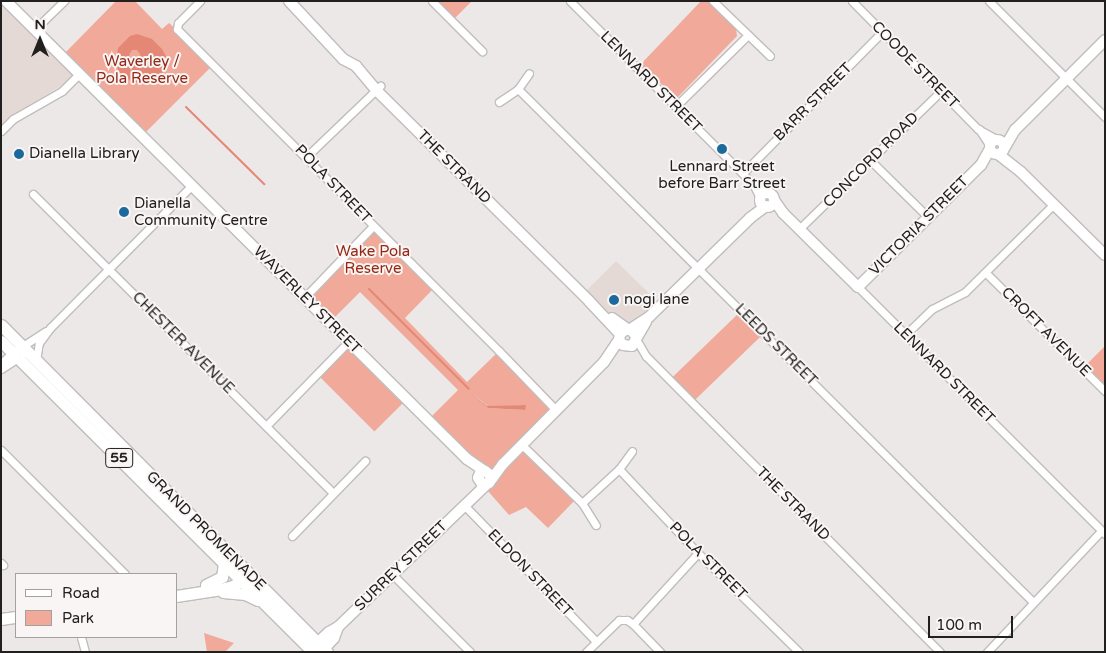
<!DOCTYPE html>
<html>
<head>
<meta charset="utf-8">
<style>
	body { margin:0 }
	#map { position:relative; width:1106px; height:653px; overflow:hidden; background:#ece8e7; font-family:"Varela Round",sans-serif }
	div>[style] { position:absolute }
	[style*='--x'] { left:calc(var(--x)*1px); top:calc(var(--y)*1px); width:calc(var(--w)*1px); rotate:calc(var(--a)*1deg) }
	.built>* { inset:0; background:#e5d9d6 }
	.green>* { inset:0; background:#f1a999; transform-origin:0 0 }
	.water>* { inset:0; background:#e48875 }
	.stream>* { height:2px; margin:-1px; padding:0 1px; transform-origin:1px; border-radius:1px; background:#e48875 }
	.roads { filter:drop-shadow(1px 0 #c1bdbd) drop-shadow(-1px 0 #c1bdbd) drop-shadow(0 1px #c1bdbd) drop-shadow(0 -1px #c1bdbd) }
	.street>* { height:7px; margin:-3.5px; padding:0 3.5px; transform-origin:3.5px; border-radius:3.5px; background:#fff }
	.secondary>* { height:10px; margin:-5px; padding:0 5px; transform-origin:5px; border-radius:5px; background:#fff }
	.secondary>.ring { margin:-5px; padding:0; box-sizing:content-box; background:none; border:10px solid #fff; border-radius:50% }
	.primary>* { height:11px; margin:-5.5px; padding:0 5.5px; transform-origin:5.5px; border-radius:5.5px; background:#fff }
	.dots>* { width:14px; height:14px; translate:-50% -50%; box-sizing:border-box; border:2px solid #f9f5f4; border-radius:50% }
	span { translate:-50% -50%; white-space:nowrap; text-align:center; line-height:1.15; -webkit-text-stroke:4px #f9f5f4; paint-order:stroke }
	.shield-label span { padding:1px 4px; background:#f9f5f4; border:1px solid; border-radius:4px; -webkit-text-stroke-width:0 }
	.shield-label { font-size:14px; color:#21201f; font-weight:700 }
	.park-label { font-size:15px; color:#942814 }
	.street-label { font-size:15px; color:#21201f }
	.poi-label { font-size:15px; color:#21201f }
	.left { translate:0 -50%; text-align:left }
	.frame { position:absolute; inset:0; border:2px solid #21201f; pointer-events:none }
	.legend { position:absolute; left:15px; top:573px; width:162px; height:65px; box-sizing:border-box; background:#f9f5f4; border:1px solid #a3a09f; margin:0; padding:6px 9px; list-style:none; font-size:15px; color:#21201f }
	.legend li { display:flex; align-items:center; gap:10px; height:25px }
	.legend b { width:25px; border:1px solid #a3a09f }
	.north { position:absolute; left:15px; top:15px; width:50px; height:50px; -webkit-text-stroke:4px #f9f5f4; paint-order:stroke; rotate:0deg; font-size:14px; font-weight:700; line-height:20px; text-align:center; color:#21201f }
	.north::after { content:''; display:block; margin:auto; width:18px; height:22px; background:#21201f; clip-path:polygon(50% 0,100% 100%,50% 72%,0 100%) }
	.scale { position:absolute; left:928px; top:616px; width:85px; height:22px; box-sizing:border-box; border:2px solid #21201f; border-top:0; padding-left:6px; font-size:15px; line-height:18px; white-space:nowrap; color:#21201f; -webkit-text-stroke:4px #f9f5f4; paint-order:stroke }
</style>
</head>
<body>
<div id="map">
	<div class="built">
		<div style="clip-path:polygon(1px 5px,76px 77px,11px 116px,1px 128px)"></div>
		<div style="clip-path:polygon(616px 261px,661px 305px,621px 332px,583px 294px)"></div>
	</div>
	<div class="green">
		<div style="clip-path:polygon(116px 1px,135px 1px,162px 29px,169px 23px,213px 65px,143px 135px,63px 55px)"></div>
		<div style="clip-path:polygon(436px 1px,472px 1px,454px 19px)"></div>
		<div style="clip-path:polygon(701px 1px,708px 1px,736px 29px,737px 36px,677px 98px,640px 65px)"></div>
		<div style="clip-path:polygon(evenodd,373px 226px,435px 287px,405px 318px,467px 382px,499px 351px,556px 410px,522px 445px,577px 498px,548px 528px,526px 507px,509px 515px,480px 482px,490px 480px,428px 420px,458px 390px,360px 292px,330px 322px,305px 297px,373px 226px,472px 394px,489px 407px,525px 405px,525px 410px,488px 408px,472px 394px)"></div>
		<div style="left:742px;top:310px;width:32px;height:100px;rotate:46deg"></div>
		<div style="left:349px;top:341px;width:82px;height:46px;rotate:45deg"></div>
		<div style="clip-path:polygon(1105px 346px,1105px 389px,1083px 368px)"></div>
		<div style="clip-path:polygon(204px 633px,234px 643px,225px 652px,207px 652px)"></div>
	</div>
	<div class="water">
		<div style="clip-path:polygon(evenodd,137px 34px,152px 39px,162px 49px,167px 58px,162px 74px,148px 83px,132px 82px,119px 72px,116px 64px,118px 48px,130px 36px,137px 34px,132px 50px,137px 50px,140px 54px,142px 62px,134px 62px,129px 55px,132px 50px)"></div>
		<div style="clip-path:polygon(469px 392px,487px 406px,526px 405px,525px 410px,488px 408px)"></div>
	</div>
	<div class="stream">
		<div style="--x:186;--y:107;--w:110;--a:44.6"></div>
		<div style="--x:369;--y:289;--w:141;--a:45"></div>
	</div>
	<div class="roads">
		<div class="street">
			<div style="--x:200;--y:1;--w:31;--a:135"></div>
			<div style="--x:178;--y:23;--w:6;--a:99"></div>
			<div style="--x:177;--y:29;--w:455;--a:45"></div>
			<div style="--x:499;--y:351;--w:82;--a:46"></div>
			<div style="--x:432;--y:1;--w:71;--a:45"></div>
			<div style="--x:570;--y:1;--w:259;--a:45"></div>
			<div style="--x:753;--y:184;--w:17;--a:33"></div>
			<div style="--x:713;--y:1;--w:79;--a:44"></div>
			<div style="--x:852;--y:1;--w:180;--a:45.5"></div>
			<div style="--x:978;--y:129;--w:21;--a:29"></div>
			<div style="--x:989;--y:1;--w:164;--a:45"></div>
			<div style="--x:34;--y:30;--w:42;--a:-44"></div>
			<div style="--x:518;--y:89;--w:727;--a:44.89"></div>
			<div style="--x:499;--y:102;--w:23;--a:-34"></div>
			<div style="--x:518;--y:89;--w:19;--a:-55"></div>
			<div style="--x:676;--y:106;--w:101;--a:-44.6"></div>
			<div style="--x:979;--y:129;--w:20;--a:57"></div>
			<div style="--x:1;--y:131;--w:17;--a:-45"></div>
			<div style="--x:13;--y:119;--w:56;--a:-29.7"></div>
			<div style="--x:62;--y:91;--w:25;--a:-45"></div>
			<div style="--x:306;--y:157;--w:103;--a:-43.8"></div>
			<div style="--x:871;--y:161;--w:78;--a:44.5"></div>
			<div style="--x:743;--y:173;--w:198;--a:-45.4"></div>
			<div style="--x:753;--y:184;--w:16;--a:63"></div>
			<div style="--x:33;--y:194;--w:424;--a:44.9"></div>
			<div style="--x:800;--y:228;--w:197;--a:-44.2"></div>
			<div style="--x:986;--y:273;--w:168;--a:44.8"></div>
			<div style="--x:858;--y:287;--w:349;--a:45"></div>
			<div style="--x:305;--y:297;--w:98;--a:-46.2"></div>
			<div style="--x:906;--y:334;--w:36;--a:-44"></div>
			<div style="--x:932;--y:309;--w:37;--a:-27"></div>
			<div style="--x:965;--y:292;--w:125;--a:-44.7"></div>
			<div style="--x:636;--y:339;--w:20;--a:60"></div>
			<div style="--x:646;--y:356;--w:417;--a:45.2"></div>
			<div style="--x:36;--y:361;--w:18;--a:-81"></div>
			<div style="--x:39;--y:343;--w:19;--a:-54"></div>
			<div style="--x:50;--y:328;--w:202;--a:-45.2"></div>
			<div style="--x:1;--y:363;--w:15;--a:-42"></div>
			<div style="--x:12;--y:353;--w:40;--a:-32.9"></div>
			<div style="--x:1;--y:369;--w:24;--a:-33"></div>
			<div style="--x:266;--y:426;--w:119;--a:-45.7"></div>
			<div style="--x:522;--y:445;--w:83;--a:44"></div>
			<div style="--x:582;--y:503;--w:50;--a:-42.6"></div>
			<div style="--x:619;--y:469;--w:115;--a:46.8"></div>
			<div style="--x:698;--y:553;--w:141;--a:44.4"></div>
			<div style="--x:1;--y:450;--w:175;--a:45"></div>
			<div style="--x:619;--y:469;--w:22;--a:-54"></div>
			<div style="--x:582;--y:503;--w:26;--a:58"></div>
			<div style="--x:464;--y:505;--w:190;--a:45.9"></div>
			<div style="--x:292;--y:536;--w:105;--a:-45.8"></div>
			<div style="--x:1;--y:563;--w:3;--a:45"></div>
			<div style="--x:393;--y:575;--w:109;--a:45"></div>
			<div style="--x:633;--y:624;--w:96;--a:-47.5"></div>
			<div style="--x:81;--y:637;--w:16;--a:75"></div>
			<div style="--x:586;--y:652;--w:46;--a:-44.1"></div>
			<div style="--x:619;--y:620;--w:8;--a:0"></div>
			<div style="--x:627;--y:620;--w:7;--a:34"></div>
			<div style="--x:633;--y:624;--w:39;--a:46"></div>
			<div style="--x:987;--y:652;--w:166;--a:-46.7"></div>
		</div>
		<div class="secondary">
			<div style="--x:6;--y:1;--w:650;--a:44.81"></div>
			<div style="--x:467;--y:459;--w:22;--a:34"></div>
			<div style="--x:289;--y:1;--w:79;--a:47"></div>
			<div style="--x:343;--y:59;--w:15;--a:28"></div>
			<div style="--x:356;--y:66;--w:31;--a:50"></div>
			<div style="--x:376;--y:90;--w:300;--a:44.7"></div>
			<div style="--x:589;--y:301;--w:45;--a:46.8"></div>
			<div class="ring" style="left:990px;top:140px;width:4px;height:4px"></div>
			<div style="--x:1005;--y:147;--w:20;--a:-60"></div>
			<div style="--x:1015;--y:130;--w:127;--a:-45"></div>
			<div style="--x:998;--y:154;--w:29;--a:38"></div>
			<div style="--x:1021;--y:172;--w:118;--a:44.7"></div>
			<div class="ring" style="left:760px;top:193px;width:4px;height:4px"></div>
			<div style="--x:774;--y:200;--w:16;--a:55"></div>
			<div style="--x:783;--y:213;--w:105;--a:44.6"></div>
			<div style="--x:858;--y:287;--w:173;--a:-44.8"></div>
			<div style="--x:981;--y:165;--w:18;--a:-61"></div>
			<div style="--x:612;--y:318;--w:19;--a:36"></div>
			<div style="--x:629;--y:330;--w:24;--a:-33"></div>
			<div style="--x:649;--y:317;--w:141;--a:-44.4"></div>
			<div style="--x:750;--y:218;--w:20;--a:-37"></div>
			<div style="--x:636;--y:336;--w:8;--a:-130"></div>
			<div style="--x:631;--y:330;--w:6;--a:180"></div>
			<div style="--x:625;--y:330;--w:6;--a:141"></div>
			<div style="--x:620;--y:334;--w:6;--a:99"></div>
			<div style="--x:619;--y:340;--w:6;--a:51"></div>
			<div style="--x:623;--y:345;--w:9;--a:6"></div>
			<div style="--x:632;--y:346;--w:28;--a:-60"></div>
			<div style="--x:491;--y:478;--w:4;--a:-117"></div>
			<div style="--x:489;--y:474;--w:5;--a:-143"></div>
			<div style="--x:485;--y:471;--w:5;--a:158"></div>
			<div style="--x:480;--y:473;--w:5;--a:112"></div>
			<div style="--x:478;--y:478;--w:7;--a:56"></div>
			<div style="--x:482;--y:484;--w:7;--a:-8"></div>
			<div style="--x:489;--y:483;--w:24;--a:-54"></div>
			<div style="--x:503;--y:464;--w:144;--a:-45.3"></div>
			<div style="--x:604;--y:362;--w:27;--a:-56"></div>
			<div style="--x:313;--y:647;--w:22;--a:-43"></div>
			<div style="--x:329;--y:632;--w:10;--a:-29"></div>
			<div style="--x:338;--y:627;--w:207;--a:-43.8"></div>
			<div style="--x:321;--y:652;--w:19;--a:-47"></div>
			<div style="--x:334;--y:638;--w:12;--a:-70"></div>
		</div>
		<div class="primary">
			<div style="--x:1;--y:325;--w:462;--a:45.1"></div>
			<div style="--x:1;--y:341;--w:441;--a:44.9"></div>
			<div style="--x:206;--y:585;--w:18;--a:-27"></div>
			<div style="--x:222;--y:577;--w:15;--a:-82"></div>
			<div style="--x:223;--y:592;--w:22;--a:5"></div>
			<div style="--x:245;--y:594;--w:14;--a:25"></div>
			<div style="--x:176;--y:596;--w:46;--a:-8.8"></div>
			<div style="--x:221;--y:589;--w:12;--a:-14"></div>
			<div style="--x:233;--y:586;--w:18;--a:-34"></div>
			<div style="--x:1;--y:619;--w:15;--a:-8"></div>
		</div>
	</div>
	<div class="dots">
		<div style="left:722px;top:149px;background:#1c6a9c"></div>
		<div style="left:19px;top:154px;background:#1c6a9c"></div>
		<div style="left:124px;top:212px;background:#1c6a9c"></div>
		<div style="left:614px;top:300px;background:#1c6a9c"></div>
	</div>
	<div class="shield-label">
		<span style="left:119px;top:458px">55</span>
	</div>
	<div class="park-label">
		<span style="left:142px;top:70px">Waverley /<br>Pola Reserve</span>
		<span style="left:373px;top:260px">Wake Pola<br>Reserve</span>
	</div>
	<div class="street-label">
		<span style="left:915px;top:65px;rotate:45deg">COODE STREET</span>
		<span style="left:651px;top:82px;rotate:45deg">LENNARD STREET</span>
		<span style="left:813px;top:102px;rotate:-45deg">BARR STREET</span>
		<span style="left:871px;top:160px;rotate:-45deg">CONCORD ROAD</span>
		<span style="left:454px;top:167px;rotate:45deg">THE STRAND</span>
		<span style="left:333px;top:184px;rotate:46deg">POLA STREET</span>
		<span style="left:919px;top:226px;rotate:-45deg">VICTORIA STREET</span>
		<span style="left:307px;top:300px;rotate:45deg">WAVERLEY STREET</span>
		<span style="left:1046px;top:332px;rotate:45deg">CROFT AVENUE</span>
		<span style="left:183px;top:343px;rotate:45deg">CHESTER AVENUE</span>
		<span style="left:776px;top:345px;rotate:45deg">LEEDS STREET</span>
		<span style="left:944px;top:373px;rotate:45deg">LENNARD STREET</span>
		<span style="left:793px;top:504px;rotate:45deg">THE STRAND</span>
		<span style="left:206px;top:531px;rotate:45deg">GRAND PROMENADE</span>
		<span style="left:708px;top:561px;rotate:45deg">POLA STREET</span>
		<span style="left:401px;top:566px;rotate:-44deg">SURREY STREET</span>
		<span style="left:530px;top:573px;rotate:46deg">ELDON STREET</span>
	</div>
	<div class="poi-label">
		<span class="left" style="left:29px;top:154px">Dianella Library</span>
		<span style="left:722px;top:175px">Lennard Street<br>before Barr Street</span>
		<span class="left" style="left:134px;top:212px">Dianella<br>Community Centre</span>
		<span class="left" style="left:624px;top:300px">nogi lane</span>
	</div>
	<div class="frame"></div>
	<ul class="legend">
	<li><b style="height:6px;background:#fff"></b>Road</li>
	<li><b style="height:14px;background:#f1a999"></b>Park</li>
	</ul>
	<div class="north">N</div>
	<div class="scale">100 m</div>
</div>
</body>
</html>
